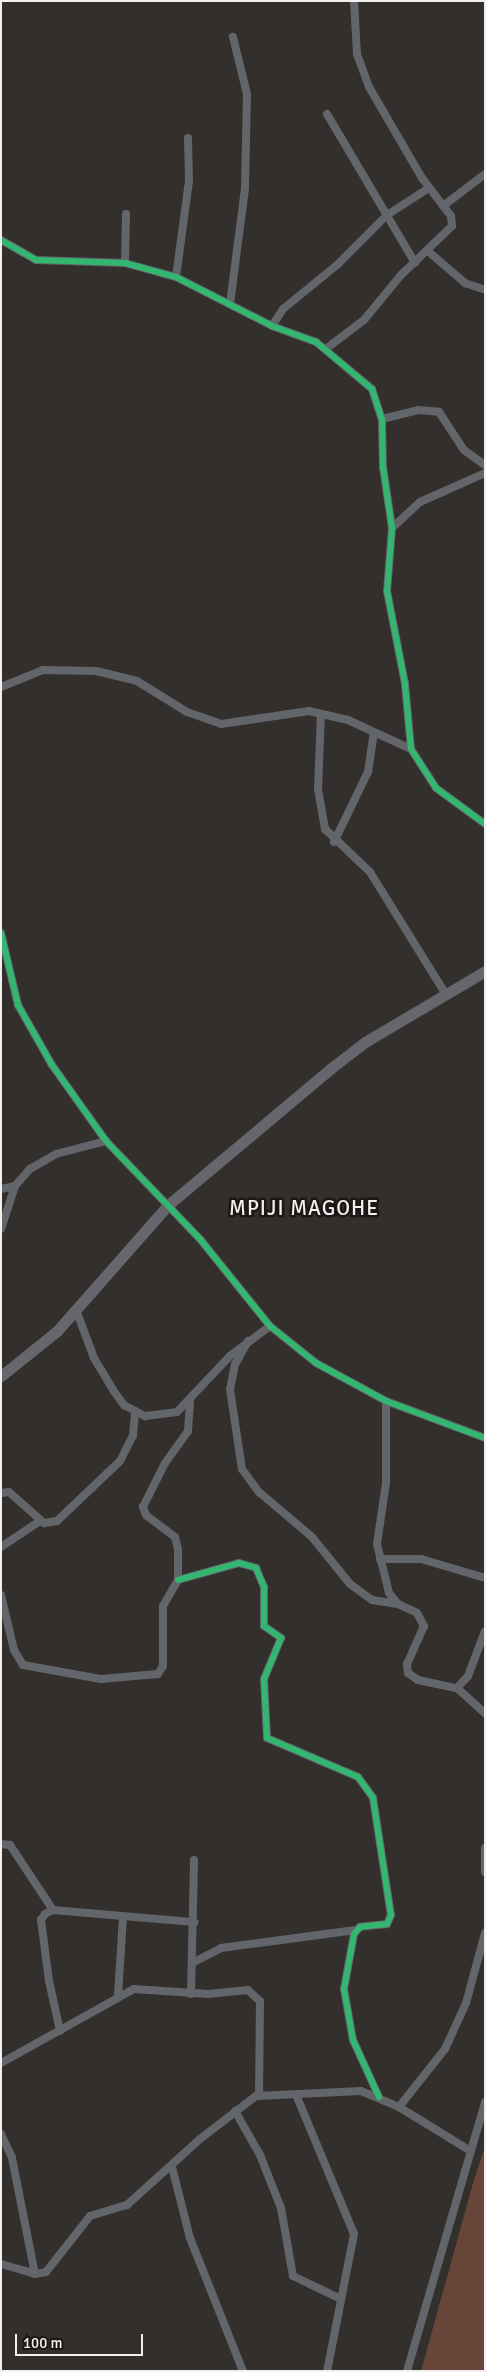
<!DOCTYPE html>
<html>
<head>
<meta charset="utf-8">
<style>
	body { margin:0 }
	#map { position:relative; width:486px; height:2372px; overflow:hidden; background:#332f2d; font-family:Signika,sans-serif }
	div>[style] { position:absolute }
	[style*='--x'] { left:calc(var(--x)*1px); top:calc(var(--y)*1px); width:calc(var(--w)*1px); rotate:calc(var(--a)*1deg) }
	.green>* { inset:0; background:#674539 }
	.street>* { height:8px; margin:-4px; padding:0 4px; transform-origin:4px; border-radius:4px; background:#62656a }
	.secondary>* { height:11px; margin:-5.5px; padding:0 5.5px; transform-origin:5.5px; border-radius:5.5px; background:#65676c }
	.cycleway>* { height:6px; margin:-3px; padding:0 3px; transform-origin:3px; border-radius:3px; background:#33b770 }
	span { translate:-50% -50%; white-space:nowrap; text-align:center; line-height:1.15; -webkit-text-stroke:5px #1a1716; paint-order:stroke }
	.quarter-label { font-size:21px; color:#f3efed; letter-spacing:1px }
	.frame { position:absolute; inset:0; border:2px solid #f3efed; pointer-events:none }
	.scale { position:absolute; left:15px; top:2334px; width:128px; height:22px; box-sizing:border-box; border:2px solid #f3efed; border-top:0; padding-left:6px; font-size:15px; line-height:18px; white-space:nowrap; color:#f3efed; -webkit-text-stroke:4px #1a1716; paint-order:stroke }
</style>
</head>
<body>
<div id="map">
	<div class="green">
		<div style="clip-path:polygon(485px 2146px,485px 2371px,421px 2371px,473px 2183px)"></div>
	</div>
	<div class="street">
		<div style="--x:327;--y:114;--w:173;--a:59.4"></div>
		<div style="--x:443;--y:206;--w:53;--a:-37.3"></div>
		<div style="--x:1;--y:240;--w:40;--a:29.7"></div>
		<div style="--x:36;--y:260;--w:89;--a:1.9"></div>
		<div style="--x:125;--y:263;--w:53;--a:15.4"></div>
		<div style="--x:176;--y:277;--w:108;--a:27"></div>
		<div style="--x:272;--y:326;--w:47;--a:20"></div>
		<div style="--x:316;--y:342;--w:73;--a:40"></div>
		<div style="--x:372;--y:389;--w:32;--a:72"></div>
		<div style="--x:382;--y:419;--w:48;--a:88.8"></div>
		<div style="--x:383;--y:467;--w:62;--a:81.6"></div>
		<div style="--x:392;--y:528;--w:63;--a:94.5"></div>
		<div style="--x:387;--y:591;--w:95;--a:79"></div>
		<div style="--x:405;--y:684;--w:65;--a:84.7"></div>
		<div style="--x:411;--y:749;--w:46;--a:57.3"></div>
		<div style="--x:436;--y:788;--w:61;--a:36.3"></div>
		<div style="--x:429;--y:252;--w:48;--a:40.7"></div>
		<div style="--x:465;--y:283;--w:21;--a:19"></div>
		<div style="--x:125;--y:263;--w:49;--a:-88.8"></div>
		<div style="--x:176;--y:277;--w:97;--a:-82.3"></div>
		<div style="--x:189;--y:181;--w:43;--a:-91.3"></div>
		<div style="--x:230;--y:304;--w:117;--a:-82.6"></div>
		<div style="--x:245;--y:188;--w:94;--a:-88.8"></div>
		<div style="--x:247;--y:94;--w:59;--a:-103.8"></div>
		<div style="--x:272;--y:326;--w:20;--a:-57"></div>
		<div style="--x:283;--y:309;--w:70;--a:-39.2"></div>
		<div style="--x:337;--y:265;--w:71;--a:-45"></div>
		<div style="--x:387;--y:215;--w:50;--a:-32.7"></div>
		<div style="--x:327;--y:348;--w:46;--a:-37.1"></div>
		<div style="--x:364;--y:320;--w:58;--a:-50.6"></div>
		<div style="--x:401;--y:275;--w:71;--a:-43.9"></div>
		<div style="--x:452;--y:226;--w:10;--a:-96"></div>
		<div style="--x:451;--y:216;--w:48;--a:-127.3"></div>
		<div style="--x:422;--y:178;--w:105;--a:-120.2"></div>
		<div style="--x:369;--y:87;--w:35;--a:-110"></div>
		<div style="--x:357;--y:54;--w:53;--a:-93.2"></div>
		<div style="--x:382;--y:419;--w:37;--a:-14"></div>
		<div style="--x:418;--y:410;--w:21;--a:5"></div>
		<div style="--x:439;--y:412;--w:45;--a:56.7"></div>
		<div style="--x:464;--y:450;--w:26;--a:36"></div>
		<div style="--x:392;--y:528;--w:38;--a:-43"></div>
		<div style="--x:420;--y:502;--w:71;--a:-24"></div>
		<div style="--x:1;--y:687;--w:45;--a:-22"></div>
		<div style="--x:43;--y:670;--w:53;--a:1.1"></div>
		<div style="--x:96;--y:671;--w:42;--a:13.7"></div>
		<div style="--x:137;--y:681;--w:59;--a:31.8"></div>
		<div style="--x:187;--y:712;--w:36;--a:19"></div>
		<div style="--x:221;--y:724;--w:89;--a:-8.4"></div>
		<div style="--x:309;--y:711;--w:40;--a:13"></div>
		<div style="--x:348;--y:720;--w:69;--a:24.7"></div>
		<div style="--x:321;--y:714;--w:75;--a:92.3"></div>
		<div style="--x:318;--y:789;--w:41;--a:80.1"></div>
		<div style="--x:325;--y:829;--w:62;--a:43.7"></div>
		<div style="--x:370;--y:872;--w:142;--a:58.2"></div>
		<div style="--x:334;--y:842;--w:78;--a:-64.1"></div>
		<div style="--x:368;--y:772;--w:40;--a:-81.5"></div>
		<div style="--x:1;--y:933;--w:74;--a:76.7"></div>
		<div style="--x:18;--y:1005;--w:69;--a:60.5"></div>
		<div style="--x:52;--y:1065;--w:93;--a:54.6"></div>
		<div style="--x:106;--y:1141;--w:136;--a:46.2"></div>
		<div style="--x:200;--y:1239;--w:112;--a:51.2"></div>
		<div style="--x:270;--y:1326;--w:59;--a:38.8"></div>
		<div style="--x:316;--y:1363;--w:80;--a:28.5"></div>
		<div style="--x:386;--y:1401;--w:106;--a:20.5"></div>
		<div style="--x:1;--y:1189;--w:14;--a:-12"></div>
		<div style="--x:1;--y:1229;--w:45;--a:-72"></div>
		<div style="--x:15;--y:1186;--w:23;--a:-49"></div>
		<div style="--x:30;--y:1169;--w:30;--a:-30"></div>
		<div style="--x:56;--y:1154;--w:52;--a:-14.6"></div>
		<div style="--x:76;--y:1310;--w:51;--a:69.4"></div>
		<div style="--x:94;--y:1358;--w:37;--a:59"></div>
		<div style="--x:113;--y:1390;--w:19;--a:54"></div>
		<div style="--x:124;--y:1405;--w:24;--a:28"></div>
		<div style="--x:145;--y:1416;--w:32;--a:-7"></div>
		<div style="--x:177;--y:1412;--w:77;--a:-46.6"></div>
		<div style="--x:230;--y:1356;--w:50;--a:-36.9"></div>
		<div style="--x:248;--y:1341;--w:26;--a:119"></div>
		<div style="--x:235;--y:1364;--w:25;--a:101"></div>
		<div style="--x:230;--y:1389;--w:81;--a:81.5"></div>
		<div style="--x:242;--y:1469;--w:29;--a:54"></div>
		<div style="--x:259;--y:1492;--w:70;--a:40.3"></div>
		<div style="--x:312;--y:1537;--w:60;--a:51"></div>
		<div style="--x:350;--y:1584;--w:27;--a:36"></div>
		<div style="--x:372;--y:1600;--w:26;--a:9"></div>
		<div style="--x:386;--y:1401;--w:82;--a:90"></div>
		<div style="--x:386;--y:1483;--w:62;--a:98.4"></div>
		<div style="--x:377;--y:1544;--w:50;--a:76.2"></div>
		<div style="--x:389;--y:1593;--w:14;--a:51"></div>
		<div style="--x:398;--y:1604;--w:21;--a:25"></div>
		<div style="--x:417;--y:1613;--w:15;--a:62"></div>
		<div style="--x:424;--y:1626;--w:42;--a:114.1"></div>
		<div style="--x:407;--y:1664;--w:9;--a:84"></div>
		<div style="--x:408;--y:1673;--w:12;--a:35"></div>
		<div style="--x:418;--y:1680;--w:40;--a:12"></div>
		<div style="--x:457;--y:1688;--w:16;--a:-47"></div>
		<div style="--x:468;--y:1676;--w:48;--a:-69.3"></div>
		<div style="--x:1;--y:1493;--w:8;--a:-7"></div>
		<div style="--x:9;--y:1492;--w:47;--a:41.5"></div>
		<div style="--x:44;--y:1523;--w:13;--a:-9"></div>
		<div style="--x:57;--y:1521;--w:87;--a:-43.6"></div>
		<div style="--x:120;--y:1461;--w:28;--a:-63"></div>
		<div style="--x:133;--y:1436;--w:22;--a:-85"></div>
		<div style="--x:1;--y:1547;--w:47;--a:-33.7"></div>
		<div style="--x:380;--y:1559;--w:41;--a:0"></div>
		<div style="--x:421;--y:1559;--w:67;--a:16.5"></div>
		<div style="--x:178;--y:1580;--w:63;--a:-15.6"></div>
		<div style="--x:239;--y:1563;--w:18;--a:16"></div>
		<div style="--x:256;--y:1568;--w:21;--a:67"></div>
		<div style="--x:264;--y:1587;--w:39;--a:90"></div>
		<div style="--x:264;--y:1626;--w:21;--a:35"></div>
		<div style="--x:281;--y:1638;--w:44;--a:112.5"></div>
		<div style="--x:264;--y:1679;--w:59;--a:87.1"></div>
		<div style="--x:267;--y:1738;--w:99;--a:23.2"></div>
		<div style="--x:358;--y:1777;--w:26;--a:54"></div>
		<div style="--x:373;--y:1798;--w:118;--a:81.3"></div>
		<div style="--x:391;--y:1915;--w:10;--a:114"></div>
		<div style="--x:387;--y:1924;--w:27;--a:174"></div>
		<div style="--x:360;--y:1927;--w:9;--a:131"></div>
		<div style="--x:354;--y:1934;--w:56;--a:100.3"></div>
		<div style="--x:344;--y:1989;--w:52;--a:80"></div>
		<div style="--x:353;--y:2040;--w:63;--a:65.5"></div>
		<div style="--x:1;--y:1595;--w:57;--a:76.7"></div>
		<div style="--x:14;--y:1650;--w:17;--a:59"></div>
		<div style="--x:23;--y:1665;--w:79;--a:10.2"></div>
		<div style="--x:101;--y:1679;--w:57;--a:-5"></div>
		<div style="--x:158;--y:1674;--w:9;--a:-58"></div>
		<div style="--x:163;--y:1666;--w:60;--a:-90"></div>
		<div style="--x:163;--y:1606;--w:30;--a:-60"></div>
		<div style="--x:178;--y:1580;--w:31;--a:-90"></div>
		<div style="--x:178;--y:1549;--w:12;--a:-104"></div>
		<div style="--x:175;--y:1537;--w:36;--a:-143"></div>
		<div style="--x:146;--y:1515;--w:9;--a:-111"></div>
		<div style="--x:143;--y:1507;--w:49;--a:-63.4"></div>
		<div style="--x:165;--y:1463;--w:39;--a:-54"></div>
		<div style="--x:188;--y:1431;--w:29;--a:-86"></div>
		<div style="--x:457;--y:1688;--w:38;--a:42"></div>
		<div style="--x:1;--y:1844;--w:9;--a:6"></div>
		<div style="--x:10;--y:1845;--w:78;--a:56.5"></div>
		<div style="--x:485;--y:1848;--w:24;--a:90"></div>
		<div style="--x:192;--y:1963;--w:33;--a:-27"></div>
		<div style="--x:221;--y:1948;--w:136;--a:-7.6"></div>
		<div style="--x:191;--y:1994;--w:134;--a:-88.7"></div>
		<div style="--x:118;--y:1996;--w:79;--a:-86.4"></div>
		<div style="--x:60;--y:2031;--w:51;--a:-102.4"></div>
		<div style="--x:49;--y:1981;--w:62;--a:-97.5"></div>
		<div style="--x:41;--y:1920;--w:7;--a:-56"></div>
		<div style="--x:45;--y:1914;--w:9;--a:-27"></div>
		<div style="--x:53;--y:1910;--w:142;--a:4.9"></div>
		<div style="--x:1;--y:2063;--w:152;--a:-29.1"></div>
		<div style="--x:134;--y:1989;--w:74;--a:3.9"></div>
		<div style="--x:208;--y:1994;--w:40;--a:-5.7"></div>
		<div style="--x:248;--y:1990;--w:16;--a:43"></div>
		<div style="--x:260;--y:2001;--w:95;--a:90.6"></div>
		<div style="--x:297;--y:2097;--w:148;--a:67.4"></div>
		<div style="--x:354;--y:2234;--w:140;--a:101.1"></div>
		<div style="--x:399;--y:2107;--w:74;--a:-51.6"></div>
		<div style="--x:445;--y:2049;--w:51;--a:-65.5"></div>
		<div style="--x:466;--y:2003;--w:73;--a:-74.8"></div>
		<div style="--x:235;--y:2111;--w:51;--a:60.4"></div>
		<div style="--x:260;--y:2155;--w:57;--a:68.4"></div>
		<div style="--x:281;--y:2208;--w:69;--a:80"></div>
		<div style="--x:293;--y:2276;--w:51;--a:25.6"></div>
		<div style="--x:1;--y:2134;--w:26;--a:65"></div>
		<div style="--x:12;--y:2158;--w:118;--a:78.8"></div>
		<div style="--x:172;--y:2167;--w:73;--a:75.8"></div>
		<div style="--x:190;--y:2238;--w:143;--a:68.3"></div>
		<div style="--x:1;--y:2264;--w:35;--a:16"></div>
		<div style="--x:35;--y:2274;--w:11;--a:-10"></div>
		<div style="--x:46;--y:2272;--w:71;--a:-51.8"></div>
		<div style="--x:90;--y:2216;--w:39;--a:-17"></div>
		<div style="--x:127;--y:2205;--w:98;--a:-42.1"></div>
		<div style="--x:200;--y:2139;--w:71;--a:-37.5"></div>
		<div style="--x:256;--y:2096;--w:105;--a:-2.7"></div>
		<div style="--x:361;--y:2091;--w:41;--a:22.8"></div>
		<div style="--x:399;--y:2107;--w:82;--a:31.6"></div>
		<div style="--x:407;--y:2371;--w:280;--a:-73.8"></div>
	</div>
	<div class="secondary">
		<div style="--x:1;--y:1376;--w:72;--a:-38.8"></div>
		<div style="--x:57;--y:1331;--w:168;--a:-48.6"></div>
		<div style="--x:168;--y:1205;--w:212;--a:-40"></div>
		<div style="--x:330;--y:1069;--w:44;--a:-37.6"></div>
		<div style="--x:365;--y:1042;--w:139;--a:-30.6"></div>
	</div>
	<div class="cycleway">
		<div style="--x:1;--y:240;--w:40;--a:29.7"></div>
		<div style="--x:36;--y:260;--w:89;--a:1.9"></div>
		<div style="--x:125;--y:263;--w:53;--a:15.4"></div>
		<div style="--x:176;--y:277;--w:108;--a:27"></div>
		<div style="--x:272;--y:326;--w:47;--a:20"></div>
		<div style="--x:316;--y:342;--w:73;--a:40"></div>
		<div style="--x:372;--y:389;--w:32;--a:72"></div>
		<div style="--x:382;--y:419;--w:48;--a:88.8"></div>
		<div style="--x:383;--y:467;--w:62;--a:81.6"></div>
		<div style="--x:392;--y:528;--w:63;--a:94.5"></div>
		<div style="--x:387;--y:591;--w:95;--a:79"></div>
		<div style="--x:405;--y:684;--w:65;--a:84.7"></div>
		<div style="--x:411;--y:749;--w:46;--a:57.3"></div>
		<div style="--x:436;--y:788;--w:61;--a:36.3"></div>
		<div style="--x:1;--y:933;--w:74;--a:76.7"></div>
		<div style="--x:18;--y:1005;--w:69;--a:60.5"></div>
		<div style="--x:52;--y:1065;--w:93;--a:54.6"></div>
		<div style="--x:106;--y:1141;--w:136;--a:46.2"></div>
		<div style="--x:200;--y:1239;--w:112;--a:51.2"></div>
		<div style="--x:270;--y:1326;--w:59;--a:38.8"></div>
		<div style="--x:316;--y:1363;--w:80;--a:28.5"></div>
		<div style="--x:386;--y:1401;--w:106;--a:20.5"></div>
		<div style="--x:178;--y:1580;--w:63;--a:-15.6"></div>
		<div style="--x:239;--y:1563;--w:18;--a:16"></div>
		<div style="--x:256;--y:1568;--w:21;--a:67"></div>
		<div style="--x:264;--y:1587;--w:39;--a:90"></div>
		<div style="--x:264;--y:1626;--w:21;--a:35"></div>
		<div style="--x:281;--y:1638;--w:44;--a:112.5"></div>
		<div style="--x:264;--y:1679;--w:59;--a:87.1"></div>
		<div style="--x:267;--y:1738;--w:99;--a:23.2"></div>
		<div style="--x:358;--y:1777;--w:26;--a:54"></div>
		<div style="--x:373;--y:1798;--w:118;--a:81.3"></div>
		<div style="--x:391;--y:1915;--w:10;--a:114"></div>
		<div style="--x:387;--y:1924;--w:27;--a:174"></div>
		<div style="--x:360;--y:1927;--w:9;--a:131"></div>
		<div style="--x:354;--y:1934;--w:56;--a:100.3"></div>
		<div style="--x:344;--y:1989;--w:52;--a:80"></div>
		<div style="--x:353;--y:2040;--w:63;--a:65.5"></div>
	</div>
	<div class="quarter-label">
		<span style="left:304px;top:1208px">MPIJI MAGOHE</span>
	</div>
	<div class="frame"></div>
	<div class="scale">100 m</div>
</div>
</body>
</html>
